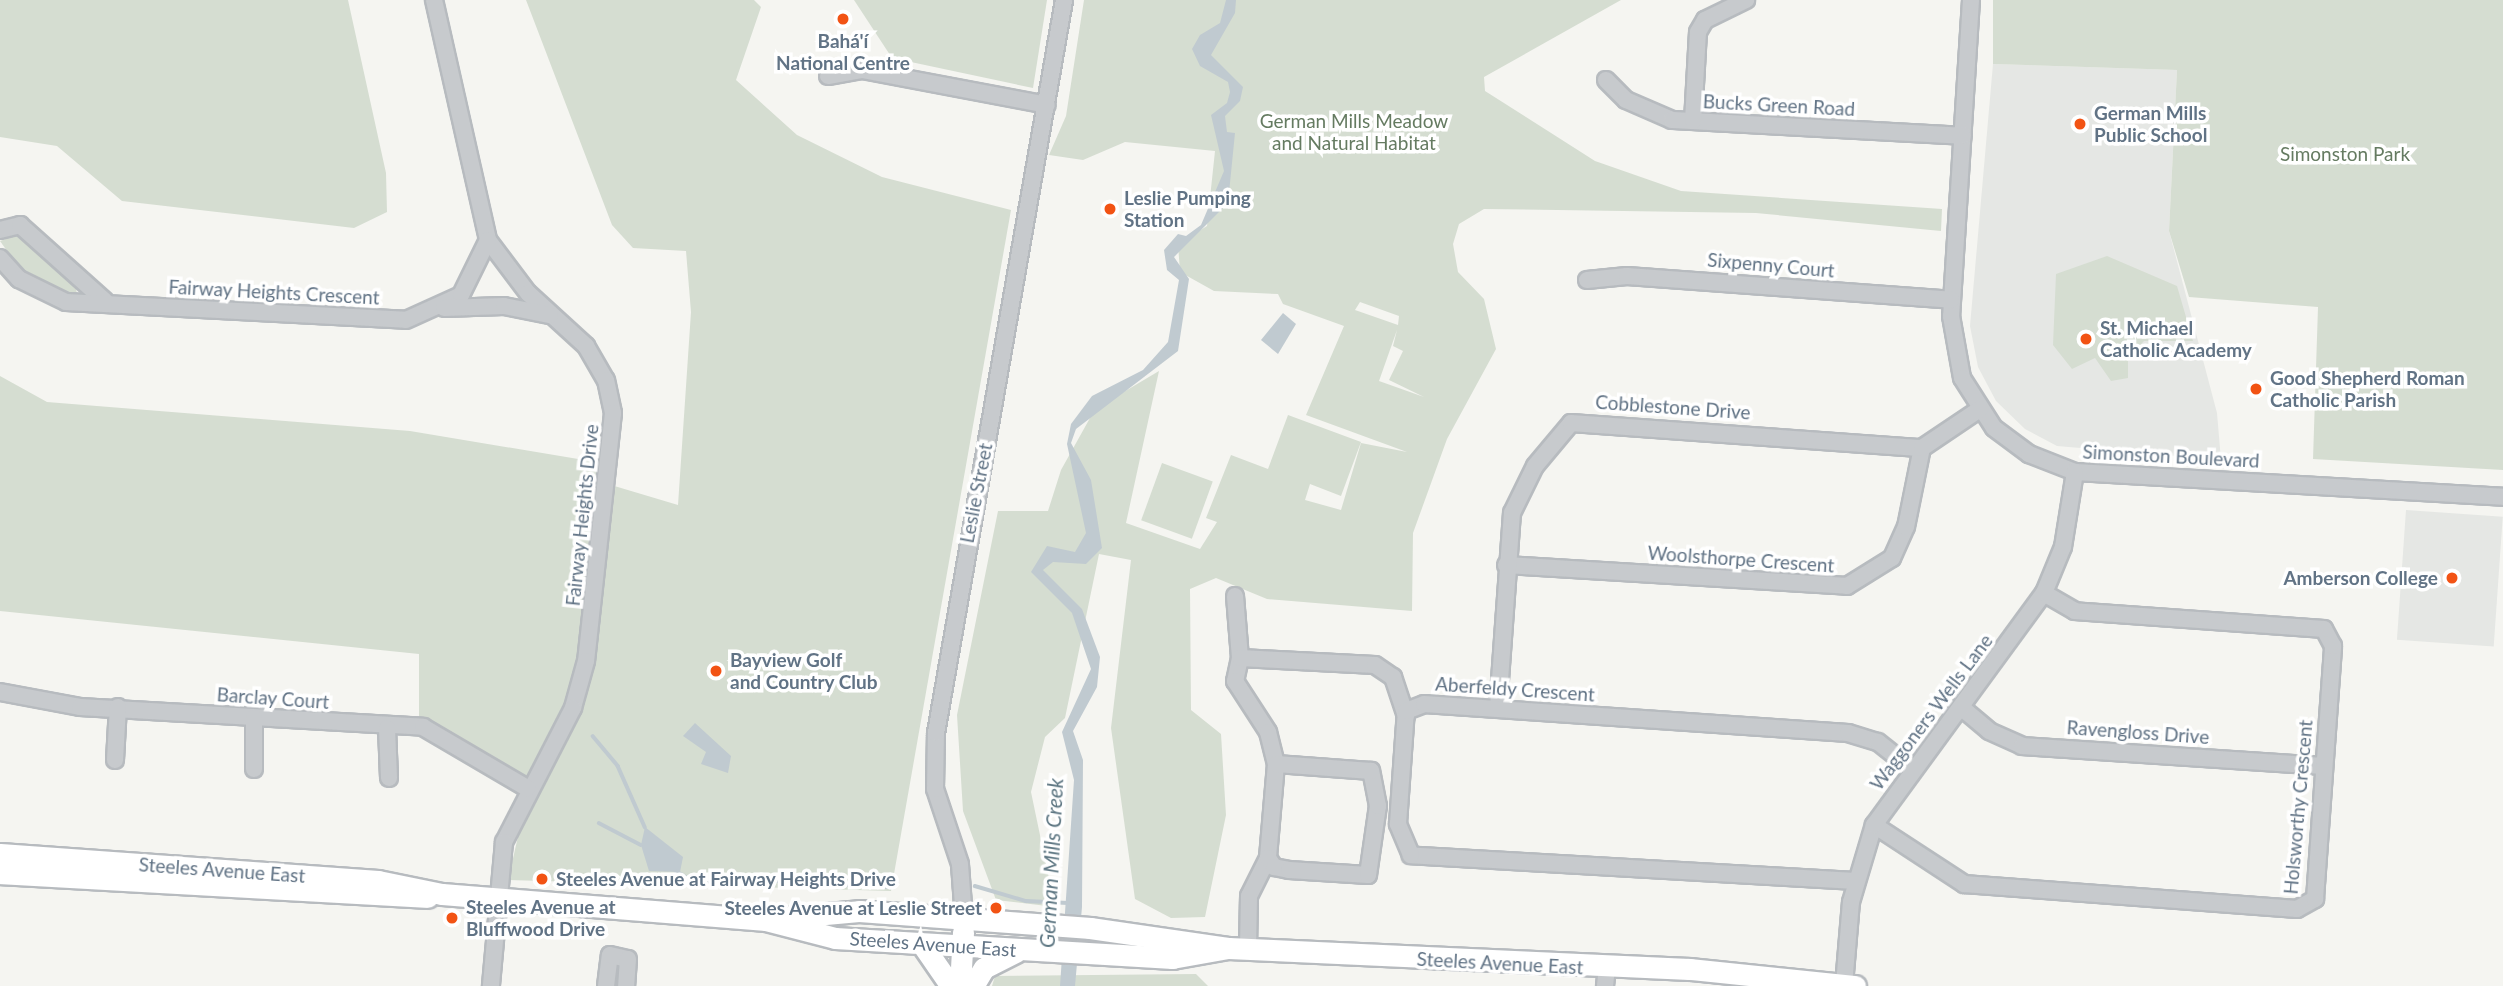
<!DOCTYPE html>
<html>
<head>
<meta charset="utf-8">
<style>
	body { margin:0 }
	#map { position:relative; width:2503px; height:986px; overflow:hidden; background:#f5f5f1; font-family:Lato,sans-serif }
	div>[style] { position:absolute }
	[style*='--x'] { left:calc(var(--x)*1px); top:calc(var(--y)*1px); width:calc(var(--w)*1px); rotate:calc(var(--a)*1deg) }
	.built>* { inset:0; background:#e5e7e4; transform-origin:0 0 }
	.green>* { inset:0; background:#d5ddd1; transform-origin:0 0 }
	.water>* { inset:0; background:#c0cad0 }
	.stream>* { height:3.5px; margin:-1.75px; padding:0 1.75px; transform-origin:1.75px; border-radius:1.75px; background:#c0cad0 }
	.roads { filter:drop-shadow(2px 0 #b7bbbf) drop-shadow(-2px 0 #b7bbbf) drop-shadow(0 2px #b7bbbf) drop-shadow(0 -2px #b7bbbf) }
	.minor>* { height:16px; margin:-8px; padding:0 8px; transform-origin:8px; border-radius:8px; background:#c7cacd }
	.major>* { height:21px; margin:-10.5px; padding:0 10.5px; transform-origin:10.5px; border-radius:10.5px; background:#fff }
	.dots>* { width:19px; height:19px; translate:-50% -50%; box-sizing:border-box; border:4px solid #fff; border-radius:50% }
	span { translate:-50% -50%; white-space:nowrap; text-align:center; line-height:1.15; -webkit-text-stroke:7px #fff; paint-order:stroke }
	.poi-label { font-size:19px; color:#617385; font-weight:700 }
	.left { translate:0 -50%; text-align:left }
	.right { translate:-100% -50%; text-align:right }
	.street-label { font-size:19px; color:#617385 }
	.park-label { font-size:19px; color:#657b61 }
	.water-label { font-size:21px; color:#5d7682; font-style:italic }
</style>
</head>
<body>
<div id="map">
	<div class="built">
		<div style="clip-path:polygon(1993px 64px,2177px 70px,2169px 231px,2217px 413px,2221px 460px,2057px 446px,2025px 429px,1996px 401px,1978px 367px,1970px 326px)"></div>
		<div style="left:2406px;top:510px;width:97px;height:130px;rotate:4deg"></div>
	</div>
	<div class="green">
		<div style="clip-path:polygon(0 0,348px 0,386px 173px,387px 212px,354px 228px,122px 201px,57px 146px,0 137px)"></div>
		<div style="clip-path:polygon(526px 0,754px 0,761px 7px,736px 80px,797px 135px,882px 177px,1011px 210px,891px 891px,508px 880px,520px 828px,542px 787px,419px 721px,419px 654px,0 611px,0 376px,47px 402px,410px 431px,602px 463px,601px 482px,678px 505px,691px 312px,686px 251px,633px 248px,612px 225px)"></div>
		<div style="clip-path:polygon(854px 0,1047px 0,1033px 88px,892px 58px)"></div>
		<div style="clip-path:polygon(evenodd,1084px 0,1621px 0,1484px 77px,1485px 91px,1595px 161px,1681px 191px,1942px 209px,1941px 231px,1756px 213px,1484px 209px,1459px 224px,1453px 244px,1458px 272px,1484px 299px,1496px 349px,1447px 439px,1413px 533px,1412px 611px,1267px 599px,1216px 578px,1190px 589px,1191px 710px,1221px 734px,1226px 815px,1205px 917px,1171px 918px,1135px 899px,1111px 728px,1131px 560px,1099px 554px,1065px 718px,1045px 737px,1031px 792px,1055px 907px,996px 900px,963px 811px,957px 715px,998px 511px,1048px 511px,1061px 470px,1095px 409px,1159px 371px,1126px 523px,1200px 549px,1217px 522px,1206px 518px,1231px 455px,1268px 469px,1288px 415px,1361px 442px,1341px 496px,1310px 484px,1305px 500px,1341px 510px,1361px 443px,1407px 452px,1306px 415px,1344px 326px,1283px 304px,1278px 294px,1214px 291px,1180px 272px,1178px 244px,1207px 226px,1215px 151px,1125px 142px,1083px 160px,1049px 155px,1066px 116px,1084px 0,1360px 302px,1399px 316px,1398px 325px,1355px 310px,1360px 302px,1084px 0,1397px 330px,1393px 346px,1403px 351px,1389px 380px,1424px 397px,1379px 381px,1397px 330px)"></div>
		<div style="clip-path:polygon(1993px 0,2503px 0,2503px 470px,2313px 459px,2318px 307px,2189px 297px,2169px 231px,2177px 70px,1993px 64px)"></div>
		<div style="clip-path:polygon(23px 233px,76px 288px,77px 295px,59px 293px,22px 272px,0 241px)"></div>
		<div style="clip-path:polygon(2107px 256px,2177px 286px,2193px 341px,2144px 341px,2128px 358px,2128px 378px,2111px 381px,2095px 358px,2072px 369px,2053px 345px,2056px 274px)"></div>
		<div style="left:1162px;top:463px;width:54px;height:61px;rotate:20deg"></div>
		<div style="clip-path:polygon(1196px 974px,1208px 986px,992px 986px,995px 976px)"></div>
	</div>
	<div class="water">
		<div style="clip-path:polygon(1226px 0,1236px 0,1235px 13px,1211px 55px,1243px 87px,1240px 101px,1225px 116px,1227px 132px,1235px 133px,1228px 203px,1174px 257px,1189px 279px,1178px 351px,1076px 429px,1071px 443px,1091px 480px,1102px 548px,1086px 564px,1053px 562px,1043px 570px,1082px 609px,1100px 657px,1097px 687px,1073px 731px,1083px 760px,1082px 907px,1075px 986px,1060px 986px,1074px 780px,1062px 732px,1091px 669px,1072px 613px,1031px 572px,1047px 546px,1075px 552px,1086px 533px,1067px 444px,1071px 424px,1092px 396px,1143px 370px,1168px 342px,1179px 280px,1167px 270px,1164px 250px,1178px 234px,1186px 236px,1201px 225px,1224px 171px,1211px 115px,1227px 103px,1230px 92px,1228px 82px,1200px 66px,1192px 49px,1200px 35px,1220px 23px)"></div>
		<div style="clip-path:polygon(1283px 313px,1296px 324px,1278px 354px,1261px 340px)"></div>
		<div style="clip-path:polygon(695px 723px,731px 756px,728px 773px,701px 764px,706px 752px,683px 736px)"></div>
		<div style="clip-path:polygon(645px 827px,683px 857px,680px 872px,649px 871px,641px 845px)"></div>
	</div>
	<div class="stream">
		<div style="--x:593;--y:736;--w:39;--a:50"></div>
		<div style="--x:618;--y:766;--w:67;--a:66.1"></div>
		<div style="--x:599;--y:823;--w:47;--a:27.6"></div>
		<div style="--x:676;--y:871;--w:26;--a:31"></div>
		<div style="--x:698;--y:884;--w:62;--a:-3.7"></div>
		<div style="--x:760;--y:880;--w:129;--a:3.1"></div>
		<div style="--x:975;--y:886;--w:53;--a:16.4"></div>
		<div style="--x:1026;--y:901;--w:42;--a:2.7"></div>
	</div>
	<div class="roads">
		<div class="minor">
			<div style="--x:434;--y:0;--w:246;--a:77.3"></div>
			<div style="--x:488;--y:240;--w:66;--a:53"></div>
			<div style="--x:528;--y:293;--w:79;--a:42.4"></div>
			<div style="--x:586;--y:346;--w:39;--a:60"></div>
			<div style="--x:606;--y:380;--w:34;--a:78"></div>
			<div style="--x:613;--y:413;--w:249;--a:96.2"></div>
			<div style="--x:586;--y:661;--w:49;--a:105.5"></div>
			<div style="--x:573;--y:708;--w:151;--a:117.2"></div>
			<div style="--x:504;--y:842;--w:145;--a:95.2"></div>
			<div style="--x:1971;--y:0;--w:317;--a:93.6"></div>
			<div style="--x:1951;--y:316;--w:63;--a:79.9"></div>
			<div style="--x:1962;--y:378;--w:59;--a:57.4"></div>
			<div style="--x:1994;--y:428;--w:44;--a:36.6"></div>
			<div style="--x:2029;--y:454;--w:49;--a:21.4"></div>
			<div style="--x:2075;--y:472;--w:429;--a:3.3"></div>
			<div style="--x:828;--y:76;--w:35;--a:-10"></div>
			<div style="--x:862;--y:70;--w:188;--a:10.7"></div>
			<div style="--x:1606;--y:80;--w:28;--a:45"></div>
			<div style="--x:1626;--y:100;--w:50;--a:23.5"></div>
			<div style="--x:1672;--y:120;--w:291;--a:3.1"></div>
			<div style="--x:1693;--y:121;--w:89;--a:-86.8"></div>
			<div style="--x:1698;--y:32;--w:14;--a:-60"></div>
			<div style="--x:1705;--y:20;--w:46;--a:-26"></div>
			<div style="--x:0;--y:230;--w:21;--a:-14"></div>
			<div style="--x:20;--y:225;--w:114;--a:41.8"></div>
			<div style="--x:0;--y:258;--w:28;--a:48"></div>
			<div style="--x:19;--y:279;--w:52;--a:26.1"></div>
			<div style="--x:66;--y:302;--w:340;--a:3"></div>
			<div style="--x:406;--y:320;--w:60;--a:-24.4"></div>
			<div style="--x:461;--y:295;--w:61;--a:-63.9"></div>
			<div style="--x:1587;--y:280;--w:40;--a:-5.7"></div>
			<div style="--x:1627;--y:276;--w:325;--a:4.2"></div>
			<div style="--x:444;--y:308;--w:60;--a:-1.9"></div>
			<div style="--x:504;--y:306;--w:47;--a:11.1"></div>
			<div style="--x:1506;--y:565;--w:342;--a:3.5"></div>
			<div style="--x:1847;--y:586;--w:53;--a:-31.9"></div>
			<div style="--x:1892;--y:558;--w:34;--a:-66"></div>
			<div style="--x:1906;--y:527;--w:81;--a:-78.6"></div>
			<div style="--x:1235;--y:596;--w:62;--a:85.4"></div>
			<div style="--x:1240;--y:658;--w:24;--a:102"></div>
			<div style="--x:1235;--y:681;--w:61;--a:57.1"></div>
			<div style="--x:1268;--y:732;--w:33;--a:76"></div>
			<div style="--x:1276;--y:764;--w:94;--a:94.9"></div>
			<div style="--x:1268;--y:858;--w:42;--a:116.6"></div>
			<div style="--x:1249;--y:896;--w:53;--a:91.1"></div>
			<div style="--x:1240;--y:658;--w:135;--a:3"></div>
			<div style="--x:1375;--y:665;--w:22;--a:34"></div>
			<div style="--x:1393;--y:677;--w:41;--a:71.6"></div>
			<div style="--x:0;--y:692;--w:81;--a:10.6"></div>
			<div style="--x:80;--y:707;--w:344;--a:3.3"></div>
			<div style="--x:423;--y:727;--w:121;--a:30.4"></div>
			<div style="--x:1498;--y:708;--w:196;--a:-85.9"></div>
			<div style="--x:1512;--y:513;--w:52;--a:-63.9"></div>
			<div style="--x:1535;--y:466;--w:56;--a:-50.1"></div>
			<div style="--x:1571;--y:423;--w:352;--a:4.1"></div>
			<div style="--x:1922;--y:448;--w:70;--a:-33.9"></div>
			<div style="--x:1962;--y:708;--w:35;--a:40"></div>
			<div style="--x:1989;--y:731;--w:36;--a:24"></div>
			<div style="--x:2022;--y:746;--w:302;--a:3.8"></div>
			<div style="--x:387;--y:728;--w:50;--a:87.7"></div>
			<div style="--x:115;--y:760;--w:53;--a:-86.8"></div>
			<div style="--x:254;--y:769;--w:51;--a:-90"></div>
			<div style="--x:1874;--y:825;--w:108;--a:33.2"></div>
			<div style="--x:1964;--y:884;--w:334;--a:4.3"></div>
			<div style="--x:2297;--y:909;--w:21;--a:-29"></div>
			<div style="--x:2315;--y:899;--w:254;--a:-85.9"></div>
			<div style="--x:2333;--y:646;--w:19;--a:-118"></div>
			<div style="--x:2324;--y:629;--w:250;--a:-175.9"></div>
			<div style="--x:2075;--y:611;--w:36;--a:-150"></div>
			<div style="--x:1268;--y:858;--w:11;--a:56"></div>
			<div style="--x:1274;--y:867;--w:15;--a:11"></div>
			<div style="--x:1289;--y:870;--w:79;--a:3.6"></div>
			<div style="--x:1368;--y:875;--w:70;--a:-81.8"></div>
			<div style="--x:1378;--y:806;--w:36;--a:-101"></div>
			<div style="--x:1371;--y:771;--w:95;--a:-175.8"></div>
			<div style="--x:1856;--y:881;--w:446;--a:-176.7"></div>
			<div style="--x:1411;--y:855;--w:34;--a:-113"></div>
			<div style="--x:1398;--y:824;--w:113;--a:-86"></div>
			<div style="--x:1406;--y:711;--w:19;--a:-21"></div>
			<div style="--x:1424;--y:704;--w:425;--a:3.9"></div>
			<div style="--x:1848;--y:733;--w:31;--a:17"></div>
			<div style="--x:1878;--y:742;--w:43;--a:38.5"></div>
			<div style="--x:964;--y:919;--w:55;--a:-94.2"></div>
			<div style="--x:960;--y:864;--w:79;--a:-108.4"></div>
			<div style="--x:935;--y:789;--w:56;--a:-89"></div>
			<div style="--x:936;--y:733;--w:744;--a:-80.09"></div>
			<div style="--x:1844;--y:985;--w:83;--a:-85.2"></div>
			<div style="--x:1851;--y:902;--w:80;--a:-73.4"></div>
			<div style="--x:1874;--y:825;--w:288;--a:-53.8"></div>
			<div style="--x:2044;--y:593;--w:50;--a:-67.6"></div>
			<div style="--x:2063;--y:547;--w:76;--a:-80.9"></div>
			<div style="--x:606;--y:986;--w:31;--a:-83"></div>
			<div style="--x:610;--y:955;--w:18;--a:13"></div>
			<div style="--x:628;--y:959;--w:27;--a:94"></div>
			<div style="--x:1605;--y:986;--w:18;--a:-84"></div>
		</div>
		<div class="major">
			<div style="--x:0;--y:854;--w:379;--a:4.1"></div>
			<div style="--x:378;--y:881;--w:65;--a:11.5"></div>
			<div style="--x:442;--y:894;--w:325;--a:4.6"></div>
			<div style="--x:766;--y:920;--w:71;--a:14.6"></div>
			<div style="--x:835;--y:938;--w:338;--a:3.4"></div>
			<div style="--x:1172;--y:958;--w:57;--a:-10.1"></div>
			<div style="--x:0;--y:873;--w:428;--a:3.2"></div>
			<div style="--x:770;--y:919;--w:89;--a:-5.1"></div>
			<div style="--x:859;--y:911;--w:232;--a:4.2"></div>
			<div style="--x:1090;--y:928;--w:139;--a:8.2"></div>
			<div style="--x:1228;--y:948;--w:462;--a:2.6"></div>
			<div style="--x:1690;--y:969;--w:166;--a:5.9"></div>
			<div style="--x:922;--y:944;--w:51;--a:55.4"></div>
			<div style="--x:960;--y:986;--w:54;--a:-86.8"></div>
			<div style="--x:973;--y:986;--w:21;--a:-59"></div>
			<div style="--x:984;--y:968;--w:36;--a:-27"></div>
		</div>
	</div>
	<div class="dots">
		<div style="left:843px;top:19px;background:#f25314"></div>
		<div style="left:2080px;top:124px;background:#f25314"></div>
		<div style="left:1110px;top:209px;background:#f25314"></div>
		<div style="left:2086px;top:339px;background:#f25314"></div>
		<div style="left:2256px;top:389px;background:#f25314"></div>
		<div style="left:2452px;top:578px;background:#f25314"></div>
		<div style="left:716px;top:671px;background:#f25314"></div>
		<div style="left:542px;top:879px;background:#f25314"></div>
		<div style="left:996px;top:908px;background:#f25314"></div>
		<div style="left:452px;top:918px;background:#f25314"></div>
	</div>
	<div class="poi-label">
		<span style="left:843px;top:52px">Bahá'í<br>National Centre</span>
		<span class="left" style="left:2094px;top:124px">German Mills<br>Public School</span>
		<span class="left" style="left:1124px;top:209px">Leslie Pumping<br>Station</span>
		<span class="left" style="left:2100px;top:339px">St. Michael<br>Catholic Academy</span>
		<span class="left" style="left:2270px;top:389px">Good Shepherd Roman<br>Catholic Parish</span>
		<span class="right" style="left:2438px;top:578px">Amberson College</span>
		<span class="left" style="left:730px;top:671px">Bayview Golf<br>and Country Club</span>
		<span class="left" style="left:556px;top:879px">Steeles Avenue at Fairway Heights Drive</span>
		<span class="left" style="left:466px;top:918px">Steeles Avenue at<br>Bluffwood Drive</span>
		<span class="right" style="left:982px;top:908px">Steeles Avenue at Leslie Street</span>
	</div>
	<div class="street-label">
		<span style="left:1779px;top:105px;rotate:3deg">Bucks Green Road</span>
		<span style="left:1771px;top:265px;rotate:5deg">Sixpenny Court</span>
		<span style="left:274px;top:292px;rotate:3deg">Fairway Heights Crescent</span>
		<span style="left:1673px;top:407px;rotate:4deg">Cobblestone Drive</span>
		<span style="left:2171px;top:456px;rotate:3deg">Simonston Boulevard</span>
		<span style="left:976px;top:493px;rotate:-79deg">Leslie Street</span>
		<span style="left:582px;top:515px;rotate:-84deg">Fairway Heights Drive</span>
		<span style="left:1741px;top:559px;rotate:4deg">Woolsthorpe Crescent</span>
		<span style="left:1515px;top:689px;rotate:4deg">Aberfeldy Crescent</span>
		<span style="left:273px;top:698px;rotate:4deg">Barclay Court</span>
		<span style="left:1931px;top:712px;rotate:-53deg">Waggoners Wells Lane</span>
		<span style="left:2138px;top:732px;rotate:4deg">Ravengloss Drive</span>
		<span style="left:2298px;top:807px;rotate:-85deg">Holsworthy Crescent</span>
		<span style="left:222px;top:870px;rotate:4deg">Steeles Avenue East</span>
		<span style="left:933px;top:944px;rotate:4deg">Steeles Avenue East</span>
		<span style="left:1500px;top:963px;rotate:3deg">Steeles Avenue East</span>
	</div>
	<div class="park-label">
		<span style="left:1354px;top:132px">German Mills Meadow<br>and Natural Habitat</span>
		<span style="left:2345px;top:154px">Simonston Park</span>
	</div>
	<div class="water-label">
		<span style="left:1051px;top:863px;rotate:-87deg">German Mills Creek</span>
	</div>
</div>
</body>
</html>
